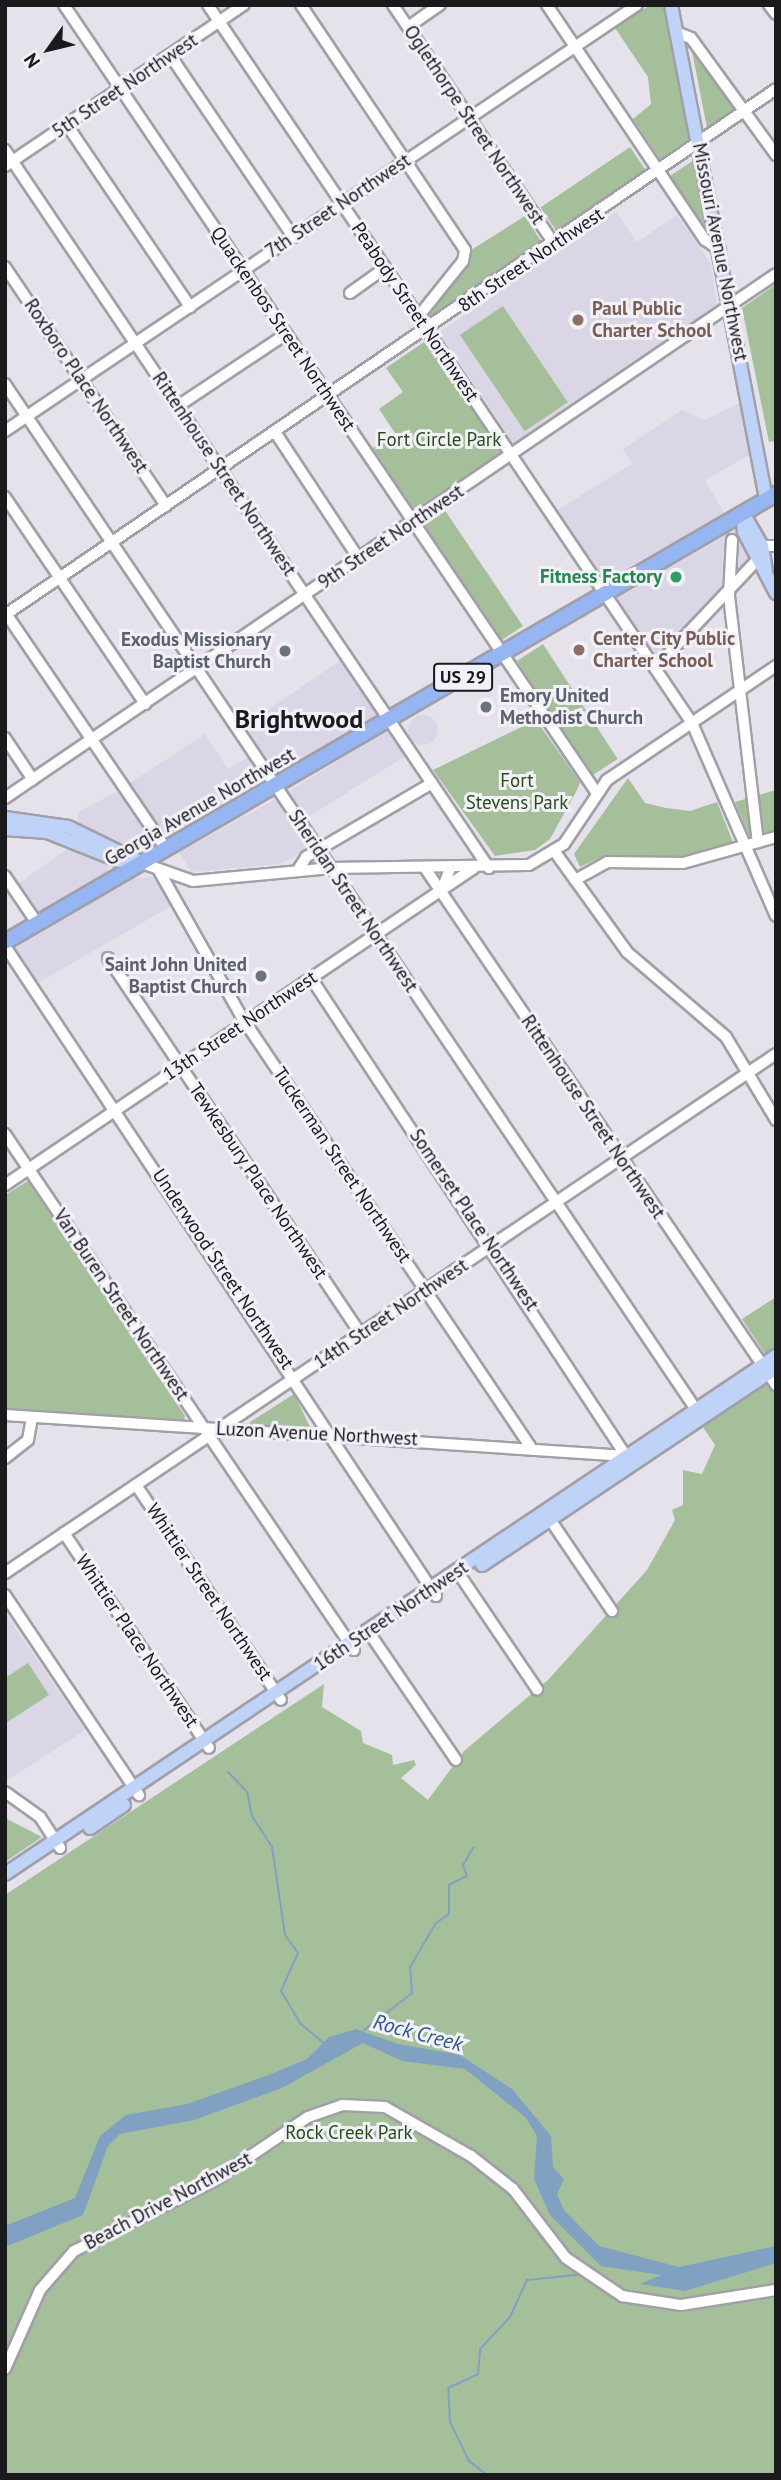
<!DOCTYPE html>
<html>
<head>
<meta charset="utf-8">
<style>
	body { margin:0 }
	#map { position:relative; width:781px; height:2480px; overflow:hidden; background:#e5e2eb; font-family:"PT Sans",sans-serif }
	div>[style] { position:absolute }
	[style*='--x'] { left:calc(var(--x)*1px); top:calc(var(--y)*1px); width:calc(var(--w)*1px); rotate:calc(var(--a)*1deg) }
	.built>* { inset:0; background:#dbd6e6; transform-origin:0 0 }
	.round { border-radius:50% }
	.green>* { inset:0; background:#a4bf9a; transform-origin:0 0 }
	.water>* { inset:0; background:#81a1c3 }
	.stream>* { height:2px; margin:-1px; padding:0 1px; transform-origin:1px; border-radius:1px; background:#81a1c3 }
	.roads { filter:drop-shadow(2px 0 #a19fa7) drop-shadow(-2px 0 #a19fa7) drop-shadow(0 2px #a19fa7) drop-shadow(0 -2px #a19fa7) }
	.minor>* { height:10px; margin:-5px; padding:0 5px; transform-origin:5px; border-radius:5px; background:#fff }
	.major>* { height:12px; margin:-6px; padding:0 6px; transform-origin:6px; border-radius:6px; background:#bfd3f8 }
	.highway>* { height:14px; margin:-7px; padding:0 7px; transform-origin:7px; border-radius:7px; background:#95b5f3 }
	.dots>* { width:19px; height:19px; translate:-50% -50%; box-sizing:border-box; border:4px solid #f2f0f8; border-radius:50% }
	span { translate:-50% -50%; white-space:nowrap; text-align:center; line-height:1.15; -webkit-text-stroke:6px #f2f0f8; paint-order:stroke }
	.shield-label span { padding:2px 5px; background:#f2f0f8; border:2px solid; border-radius:5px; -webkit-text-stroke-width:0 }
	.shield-label { font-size:18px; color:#1a191c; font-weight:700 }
	.street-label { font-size:19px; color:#1a191c }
	.education-label { font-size:19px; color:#785e54; font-weight:700 }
	.left { translate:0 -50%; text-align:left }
	.park-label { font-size:19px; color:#284d18 }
	.leisure-label { font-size:19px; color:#27864d; font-weight:700 }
	.right { translate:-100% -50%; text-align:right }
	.worship-label { font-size:19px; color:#5b616d; font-weight:700 }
	.water-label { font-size:21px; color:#2c5988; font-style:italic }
	.district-label { font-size:26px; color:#1a191c; font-weight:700 }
	.frame { position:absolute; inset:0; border:7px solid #1a191c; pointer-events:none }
	.north { position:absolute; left:14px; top:14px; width:70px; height:70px; -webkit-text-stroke:5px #f2f0f8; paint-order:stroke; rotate:236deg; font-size:19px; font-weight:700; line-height:28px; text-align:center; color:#1a191c }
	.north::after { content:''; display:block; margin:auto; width:24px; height:32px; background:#1a191c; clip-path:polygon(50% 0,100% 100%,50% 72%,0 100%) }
</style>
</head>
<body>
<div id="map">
	<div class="built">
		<div style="clip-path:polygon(616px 212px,637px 242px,677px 215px,711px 264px,717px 307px,514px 444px,439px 332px)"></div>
		<div style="clip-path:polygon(743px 401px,754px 452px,705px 480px,725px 514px,603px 584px,554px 512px,632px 464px,623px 449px,682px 410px,705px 420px)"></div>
		<div style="clip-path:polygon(738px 529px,752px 559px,655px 660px,615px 599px)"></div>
		<div style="clip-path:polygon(342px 659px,379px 715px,274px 775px,242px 728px)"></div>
		<div class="round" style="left:408px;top:715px;width:30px;height:30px"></div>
		<div style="left:390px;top:728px;width:32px;height:122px;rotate:58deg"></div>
		<div style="clip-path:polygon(205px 734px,228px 769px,250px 756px,264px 782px,162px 838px,127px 785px)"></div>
		<div style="clip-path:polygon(120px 790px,154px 842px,142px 852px,77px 828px,78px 812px)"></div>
		<div style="clip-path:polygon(278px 798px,310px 848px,280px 864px,191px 872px,179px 852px)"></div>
		<div style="clip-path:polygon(71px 846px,107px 859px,108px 872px,35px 915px,15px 886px)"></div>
		<div style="clip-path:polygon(152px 877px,175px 904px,36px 984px,13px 949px,133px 878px)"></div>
		<div style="clip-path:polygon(5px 1613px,85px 1730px,5px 1782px)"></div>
	</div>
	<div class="green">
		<div style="clip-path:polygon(650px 5px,664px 5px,689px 139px,662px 162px,633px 119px,651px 104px,648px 77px,615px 28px)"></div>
		<div style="clip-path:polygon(691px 46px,738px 111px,708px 133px)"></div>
		<div style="left:630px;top:147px;width:30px;height:108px;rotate:56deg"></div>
		<div style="clip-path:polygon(694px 160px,708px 226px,704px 228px,670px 176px)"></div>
		<div style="clip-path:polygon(525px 216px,542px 243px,430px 319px,426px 314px,471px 250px)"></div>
		<div style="clip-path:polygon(776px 284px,776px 441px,769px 442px,742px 308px)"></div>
		<div style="left:503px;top:306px;width:116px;height:52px;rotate:56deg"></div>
		<div style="clip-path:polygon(427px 340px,501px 452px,414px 511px,373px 448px,395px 433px,379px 409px,403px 392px,386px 368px)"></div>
		<div style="left:444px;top:509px;width:141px;height:27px;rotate:56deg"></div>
		<div style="left:543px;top:644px;width:137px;height:31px;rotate:57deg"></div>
		<div style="clip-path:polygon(536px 720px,580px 782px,577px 790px,550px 839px,535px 850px,495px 856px,433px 770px)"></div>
		<div style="clip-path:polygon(628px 778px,645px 803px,666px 808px,690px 811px,717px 802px,733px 842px,679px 858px,601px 857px,580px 867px,574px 854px)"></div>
		<div style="clip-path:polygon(776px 790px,776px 832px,751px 839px,735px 802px)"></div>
		<div style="clip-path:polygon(28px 1181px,185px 1416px,184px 1421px,5px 1411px,5px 1195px)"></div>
		<div style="clip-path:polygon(776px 1297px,776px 1346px,765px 1354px,742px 1319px)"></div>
		<div style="clip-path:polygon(776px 1377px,776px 2475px,5px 2475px,5px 1895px,324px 1684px,322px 1707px,361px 1731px,363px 1743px,392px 1755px,393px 1765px,414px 1760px,416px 1765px,401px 1778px,428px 1800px,464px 1751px,548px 1680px,647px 1570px,675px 1520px,672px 1510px,683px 1505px,683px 1470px,702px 1474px,715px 1445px,703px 1427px)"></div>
		<div style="clip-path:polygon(294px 1394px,311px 1429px,249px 1425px,250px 1422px)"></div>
		<div style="clip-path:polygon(28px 1663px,49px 1695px,6px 1723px,5px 1678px)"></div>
		<div style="clip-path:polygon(5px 1818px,42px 1837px,5px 1862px)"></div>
	</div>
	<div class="water">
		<div style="clip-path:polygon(356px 2029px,398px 2044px,460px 2055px,512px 2089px,551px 2136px,553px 2167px,564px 2179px,557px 2194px,564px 2210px,599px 2246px,679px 2267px,776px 2246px,776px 2263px,685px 2291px,640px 2284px,661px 2275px,601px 2266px,550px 2215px,534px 2179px,537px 2136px,526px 2118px,465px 2069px,402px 2061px,363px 2043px,282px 2088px,194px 2120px,120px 2134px,108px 2146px,83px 2215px,5px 2247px,5px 2226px,75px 2198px,100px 2136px,126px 2115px,187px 2104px,266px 2076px,307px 2059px,329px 2037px)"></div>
	</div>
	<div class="stream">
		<div style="--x:228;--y:1772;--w:28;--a:46"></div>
		<div style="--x:247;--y:1792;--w:25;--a:78"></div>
		<div style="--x:252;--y:1816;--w:37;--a:57"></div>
		<div style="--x:272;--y:1847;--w:89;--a:81.6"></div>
		<div style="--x:285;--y:1935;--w:22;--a:54"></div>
		<div style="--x:298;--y:1953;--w:42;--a:114.1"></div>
		<div style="--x:281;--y:1991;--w:39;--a:59"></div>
		<div style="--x:301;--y:2024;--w:31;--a:40"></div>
		<div style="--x:364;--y:2030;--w:61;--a:-37.6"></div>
		<div style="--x:412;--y:1993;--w:26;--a:-94"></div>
		<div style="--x:410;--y:1967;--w:51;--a:-59.4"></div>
		<div style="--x:436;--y:1923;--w:16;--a:-35"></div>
		<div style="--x:449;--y:1914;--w:29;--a:-90"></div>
		<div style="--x:449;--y:1885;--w:20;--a:-27"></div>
		<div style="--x:467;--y:1876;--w:12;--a:-110"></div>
		<div style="--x:463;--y:1865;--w:21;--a:-59"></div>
		<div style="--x:487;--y:2475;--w:23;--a:-142"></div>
		<div style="--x:469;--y:2461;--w:43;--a:-116"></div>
		<div style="--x:450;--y:2422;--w:34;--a:-93"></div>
		<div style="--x:448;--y:2388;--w:33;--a:-25"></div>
		<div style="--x:478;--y:2374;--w:25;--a:-85"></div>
		<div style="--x:480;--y:2349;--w:44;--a:-46.8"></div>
		<div style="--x:510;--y:2317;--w:41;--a:-65.3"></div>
		<div style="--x:527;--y:2280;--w:58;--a:-5.9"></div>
	</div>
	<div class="roads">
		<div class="minor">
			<div style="--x:64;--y:5;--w:950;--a:55.94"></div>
			<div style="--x:208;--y:5;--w:866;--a:56.02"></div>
			<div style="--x:692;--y:723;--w:210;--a:66.5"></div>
			<div style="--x:301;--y:5;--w:295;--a:56.2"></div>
			<div style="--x:465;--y:250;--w:11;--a:100"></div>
			<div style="--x:463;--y:261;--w:72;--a:128.8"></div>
			<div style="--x:393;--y:5;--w:288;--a:56"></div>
			<div style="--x:547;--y:5;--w:283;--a:56.1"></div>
			<div style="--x:705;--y:240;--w:18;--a:34"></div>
			<div style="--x:769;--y:5;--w:11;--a:52"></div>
			<div style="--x:408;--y:27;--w:39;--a:-35"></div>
			<div style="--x:676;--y:32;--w:16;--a:22"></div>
			<div style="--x:691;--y:38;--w:145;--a:54"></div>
			<div style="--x:170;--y:55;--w:220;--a:55.9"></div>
			<div style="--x:67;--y:125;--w:220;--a:55.9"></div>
			<div style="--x:5;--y:150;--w:866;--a:56.02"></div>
			<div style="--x:5;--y:166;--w:288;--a:-34"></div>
			<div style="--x:5;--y:267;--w:288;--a:56"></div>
			<div style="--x:350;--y:293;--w:43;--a:-35.5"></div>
			<div style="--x:5;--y:384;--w:1242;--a:56.03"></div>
			<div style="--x:178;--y:406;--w:130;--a:-33.7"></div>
			<div style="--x:5;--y:431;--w:762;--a:-33.98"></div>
			<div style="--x:275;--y:432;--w:152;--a:56.5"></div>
			<div style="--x:5;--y:497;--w:250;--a:55.9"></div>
			<div style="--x:732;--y:540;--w:56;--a:93.1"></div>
			<div style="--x:729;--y:596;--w:248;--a:83.3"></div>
			<div style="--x:762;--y:546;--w:14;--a:0"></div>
			<div style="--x:5;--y:612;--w:287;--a:55.8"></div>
			<div style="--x:5;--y:615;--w:933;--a:-34.3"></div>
			<div style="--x:655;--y:668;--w:149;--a:-46.6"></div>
			<div style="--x:5;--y:738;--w:50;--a:56.3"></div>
			<div style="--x:5;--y:798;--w:932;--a:-34.2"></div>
			<div style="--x:555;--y:852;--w:123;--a:54.2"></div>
			<div style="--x:627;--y:952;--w:130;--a:40.6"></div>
			<div style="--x:726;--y:1037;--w:97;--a:58.9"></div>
			<div style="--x:142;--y:863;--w:54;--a:19.4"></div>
			<div style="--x:193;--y:881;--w:139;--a:-5.4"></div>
			<div style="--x:331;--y:868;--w:198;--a:-0.9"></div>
			<div style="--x:529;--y:865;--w:41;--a:-31"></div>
			<div style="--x:564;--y:844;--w:77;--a:-56.1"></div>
			<div style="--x:607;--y:780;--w:204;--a:-34"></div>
			<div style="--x:425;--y:868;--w:625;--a:55.83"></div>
			<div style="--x:158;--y:869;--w:169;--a:60.5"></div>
			<div style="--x:241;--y:1016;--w:518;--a:56.1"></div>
			<div style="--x:298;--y:870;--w:15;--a:-58"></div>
			<div style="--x:306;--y:857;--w:146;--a:-30.4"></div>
			<div style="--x:5;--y:876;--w:57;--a:55.8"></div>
			<div style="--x:575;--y:880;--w:37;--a:-29"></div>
			<div style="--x:607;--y:862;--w:76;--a:0.8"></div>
			<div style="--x:683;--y:863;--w:97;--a:-15.6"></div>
			<div style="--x:441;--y:892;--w:26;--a:-69"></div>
			<div style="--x:5;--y:946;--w:780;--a:56.45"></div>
			<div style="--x:108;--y:958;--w:453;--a:56.1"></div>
			<div style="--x:311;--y:978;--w:576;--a:56.61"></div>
			<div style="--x:5;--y:1134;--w:623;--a:55.93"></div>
			<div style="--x:5;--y:1185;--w:566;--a:-34.06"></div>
			<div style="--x:5;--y:1415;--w:623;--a:3.77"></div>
			<div style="--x:5;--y:1458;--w:29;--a:-38"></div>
			<div style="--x:28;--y:1440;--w:23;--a:-80"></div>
			<div style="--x:136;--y:1485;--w:259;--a:56"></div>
			<div style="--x:547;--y:1515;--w:116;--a:55.9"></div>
			<div style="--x:64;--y:1533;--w:259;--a:56"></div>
			<div style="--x:457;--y:1571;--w:143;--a:55.9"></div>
			<div style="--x:5;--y:1573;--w:929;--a:-33.95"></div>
			<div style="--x:5;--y:1595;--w:241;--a:56.2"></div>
			<div style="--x:368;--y:1631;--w:156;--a:55.7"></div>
			<div style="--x:5;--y:1792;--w:43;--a:35.5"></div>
			<div style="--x:40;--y:1817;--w:37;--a:57"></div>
			<div style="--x:5;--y:2369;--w:86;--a:-66.1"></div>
			<div style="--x:40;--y:2290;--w:52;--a:-48.9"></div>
			<div style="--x:74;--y:2251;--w:154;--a:-26.6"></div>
			<div style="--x:212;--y:2182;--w:116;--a:-34.1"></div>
			<div style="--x:308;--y:2117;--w:36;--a:-19"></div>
			<div style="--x:342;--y:2105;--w:43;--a:2.7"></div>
			<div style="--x:385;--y:2107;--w:99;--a:29.7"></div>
			<div style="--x:471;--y:2156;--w:53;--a:38.2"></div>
			<div style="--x:513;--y:2189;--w:87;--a:52.5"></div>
			<div style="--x:566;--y:2258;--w:68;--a:34.2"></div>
			<div style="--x:622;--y:2296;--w:60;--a:8.7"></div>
			<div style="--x:681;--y:2305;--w:96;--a:-9"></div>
		</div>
		<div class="major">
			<div style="--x:671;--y:5;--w:503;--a:79.11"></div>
			<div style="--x:742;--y:513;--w:19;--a:84"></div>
			<div style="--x:744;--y:532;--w:69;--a:62.3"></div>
			<div style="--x:743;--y:513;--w:38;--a:60"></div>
			<div style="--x:762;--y:546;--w:25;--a:81"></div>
			<div style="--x:5;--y:818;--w:64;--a:8.1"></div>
			<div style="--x:68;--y:827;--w:82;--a:25.9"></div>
			<div style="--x:5;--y:829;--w:42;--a:4.1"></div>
			<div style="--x:47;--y:832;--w:79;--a:21.7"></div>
			<div style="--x:120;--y:861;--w:22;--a:5"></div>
			<div style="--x:482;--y:1565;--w:354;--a:-33.8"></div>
			<div style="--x:90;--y:1828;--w:41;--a:-34.1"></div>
			<div style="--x:5;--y:1874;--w:929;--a:-33.9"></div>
		</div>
		<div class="highway">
			<div style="--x:5;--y:942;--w:892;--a:-30.16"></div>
		</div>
	</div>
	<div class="dots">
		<div style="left:578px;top:320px;background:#8d6e63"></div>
		<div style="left:676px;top:577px;background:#2e9e5b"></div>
		<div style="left:579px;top:650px;background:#8d6e63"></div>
		<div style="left:285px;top:651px;background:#6b7280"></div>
		<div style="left:486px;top:707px;background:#6b7280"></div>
		<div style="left:261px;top:976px;background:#6b7280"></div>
	</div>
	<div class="shield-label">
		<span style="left:463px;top:677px">US 29</span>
	</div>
	<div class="street-label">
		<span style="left:125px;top:86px;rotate:-34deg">5th Street Northwest</span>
		<span style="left:474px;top:125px;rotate:56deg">Oglethorpe Street Northwest</span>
		<span style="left:338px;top:206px;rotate:-34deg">7th Street Northwest</span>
		<span style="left:720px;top:252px;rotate:79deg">Missouri Avenue Northwest</span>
		<span style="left:531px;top:260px;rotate:-34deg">8th Street Northwest</span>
		<span style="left:415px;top:312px;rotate:56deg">Peabody Street Northwest</span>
		<span style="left:283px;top:329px;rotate:56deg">Quackenbos Street Northwest</span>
		<span style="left:86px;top:386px;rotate:56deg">Roxboro Place Northwest</span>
		<span style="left:224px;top:474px;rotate:56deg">Rittenhouse Street Northwest</span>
		<span style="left:391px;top:537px;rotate:-34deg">9th Street Northwest</span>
		<span style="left:200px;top:807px;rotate:-30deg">Georgia Avenue Northwest</span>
		<span style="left:353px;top:901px;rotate:56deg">Sheridan Street Northwest</span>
		<span style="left:240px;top:1026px;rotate:-34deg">13th Street Northwest</span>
		<span style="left:593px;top:1117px;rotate:56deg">Rittenhouse Street Northwest</span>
		<span style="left:342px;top:1165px;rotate:56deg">Tuckerman Street Northwest</span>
		<span style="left:258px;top:1181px;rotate:56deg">Tewkesbury Place Northwest</span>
		<span style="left:474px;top:1220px;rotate:56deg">Somerset Place Northwest</span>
		<span style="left:223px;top:1269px;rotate:56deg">Underwood Street Northwest</span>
		<span style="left:121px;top:1305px;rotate:56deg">Van Buren Street Northwest</span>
		<span style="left:391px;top:1314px;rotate:-34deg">14th Street Northwest</span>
		<span style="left:317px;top:1434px;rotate:3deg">Luzon Avenue Northwest</span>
		<span style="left:209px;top:1592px;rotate:56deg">Whittier Street Northwest</span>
		<span style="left:391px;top:1616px;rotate:-34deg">16th Street Northwest</span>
		<span style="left:137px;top:1641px;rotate:56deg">Whittier Place Northwest</span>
		<span style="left:168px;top:2201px;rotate:-28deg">Beach Drive Northwest</span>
	</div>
	<div class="education-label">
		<span class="left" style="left:592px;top:320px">Paul Public<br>Charter School</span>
		<span class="left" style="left:593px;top:650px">Center City Public<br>Charter School</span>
	</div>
	<div class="park-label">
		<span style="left:439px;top:440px">Fort Circle Park</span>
		<span style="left:517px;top:792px">Fort<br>Stevens Park</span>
		<span style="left:349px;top:2133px">Rock Creek Park</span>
	</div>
	<div class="leisure-label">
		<span class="right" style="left:662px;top:577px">Fitness Factory</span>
	</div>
	<div class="worship-label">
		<span class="right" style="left:271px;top:651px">Exodus Missionary<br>Baptist Church</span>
		<span class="left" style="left:500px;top:707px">Emory United<br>Methodist Church</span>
		<span class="right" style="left:247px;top:976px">Saint John United<br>Baptist Church</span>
	</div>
	<div class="water-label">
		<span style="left:418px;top:2033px;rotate:15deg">Rock Creek</span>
	</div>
	<div class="district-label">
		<span style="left:299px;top:719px">Brightwood</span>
	</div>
	<div class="frame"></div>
	<div class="north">N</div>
</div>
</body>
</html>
